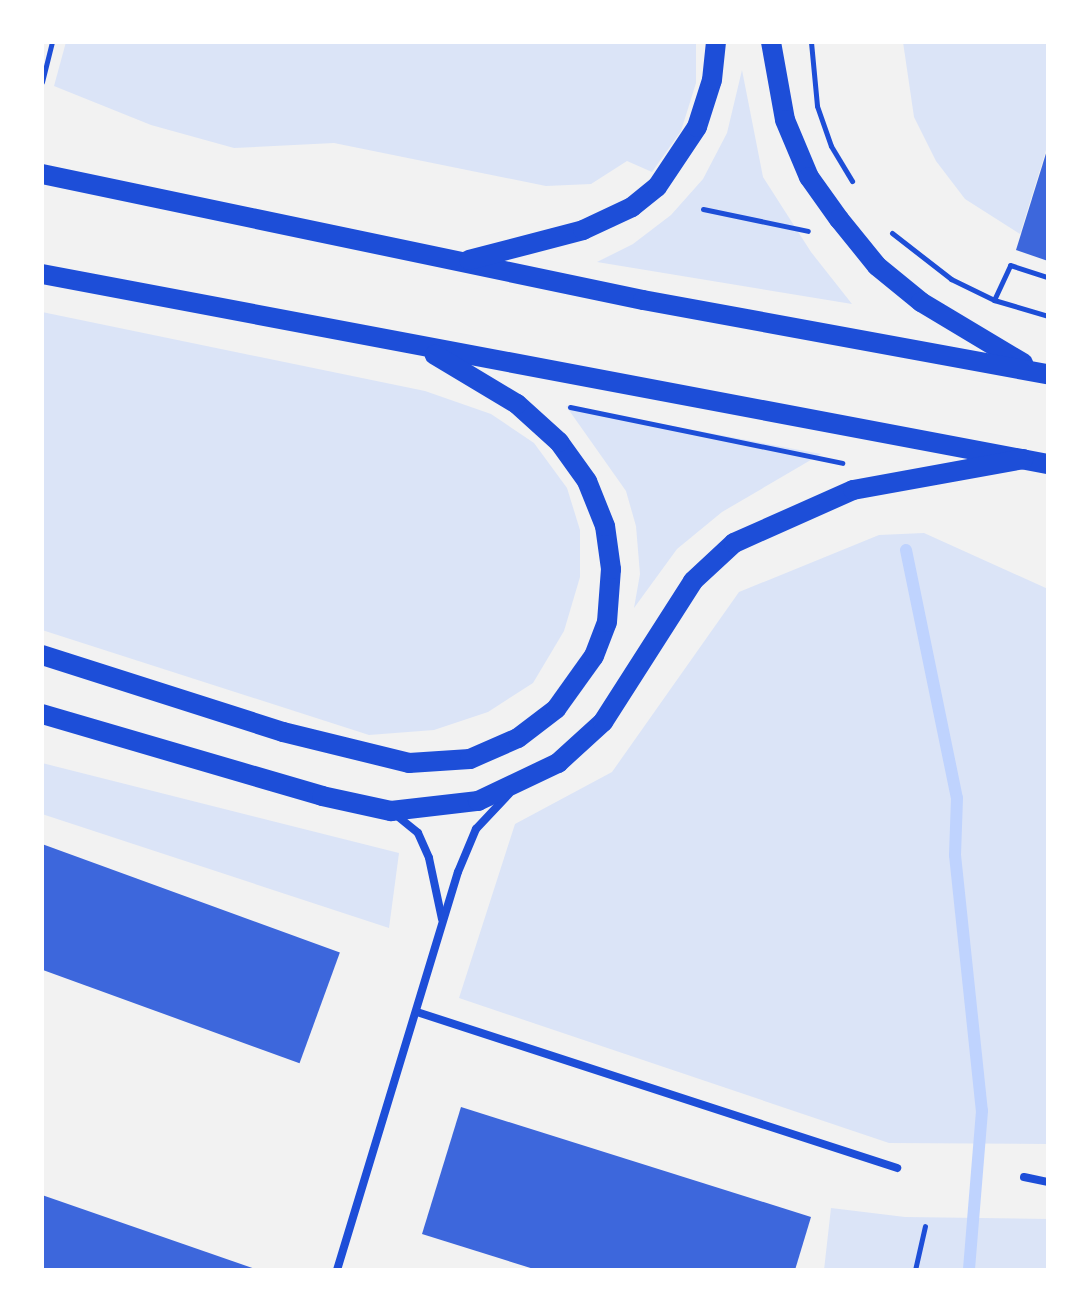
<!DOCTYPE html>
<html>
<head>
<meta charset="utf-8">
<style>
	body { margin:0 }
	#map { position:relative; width:1090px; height:1312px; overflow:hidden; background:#f2f2f2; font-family:Signika,sans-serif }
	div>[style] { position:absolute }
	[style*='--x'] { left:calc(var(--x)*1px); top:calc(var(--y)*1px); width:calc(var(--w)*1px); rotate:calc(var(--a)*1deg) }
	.green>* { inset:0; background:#dbe4f7 }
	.stream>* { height:12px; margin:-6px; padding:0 6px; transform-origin:6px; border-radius:6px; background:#bfd3fe }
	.building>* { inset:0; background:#3d67dc; transform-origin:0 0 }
	.path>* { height:5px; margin:-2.5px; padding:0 2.5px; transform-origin:2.5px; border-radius:2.5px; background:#1d4ed8 }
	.minor>* { height:8px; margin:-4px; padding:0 4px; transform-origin:4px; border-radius:4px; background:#1d4ed8 }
	.primary>* { height:20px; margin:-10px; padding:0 10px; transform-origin:10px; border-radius:10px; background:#1d4ed8 }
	span { translate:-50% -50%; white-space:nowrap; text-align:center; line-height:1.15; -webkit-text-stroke:8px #fff; paint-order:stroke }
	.frame { position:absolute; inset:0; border:44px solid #fff; pointer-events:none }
</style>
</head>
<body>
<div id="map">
	<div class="green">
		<div style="clip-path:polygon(66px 42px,696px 42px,696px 83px,681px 131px,652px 172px,627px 161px,591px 184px,546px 186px,334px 143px,234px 148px,151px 125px,54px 86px)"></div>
		<div style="clip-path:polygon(903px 42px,1048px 42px,1048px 144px,1020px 234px,965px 199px,936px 161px,914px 117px)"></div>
		<div style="clip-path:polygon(742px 70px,763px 177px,811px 252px,852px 304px,597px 262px,633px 244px,671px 215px,703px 179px,727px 133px)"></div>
		<div style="clip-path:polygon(42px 312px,425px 391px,491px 414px,534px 443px,567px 488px,580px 530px,580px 577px,564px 631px,533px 683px,488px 712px,434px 730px,369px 735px,42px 630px)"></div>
		<div style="clip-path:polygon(566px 406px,821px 454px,722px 512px,677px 549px,634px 608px,640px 574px,636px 526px,626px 491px)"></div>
		<div style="clip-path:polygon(924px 533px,1048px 589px,1048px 1144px,889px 1143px,459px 998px,515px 824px,612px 772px,739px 592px,879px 535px)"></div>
		<div style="clip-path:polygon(42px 763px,399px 853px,389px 928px,42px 814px)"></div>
		<div style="clip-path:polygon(831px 1208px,905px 1217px,1048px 1219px,1048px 1270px,824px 1270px)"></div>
	</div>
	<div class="stream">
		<div style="--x:906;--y:550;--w:253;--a:78.4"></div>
		<div style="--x:957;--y:798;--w:57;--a:92"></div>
		<div style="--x:955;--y:855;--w:257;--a:84"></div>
		<div style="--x:982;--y:1111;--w:160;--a:94.7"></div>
	</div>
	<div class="building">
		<div style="clip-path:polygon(1048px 147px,1048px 261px,1016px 250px)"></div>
		<div style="left:42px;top:844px;width:317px;height:118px;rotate:20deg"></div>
		<div style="clip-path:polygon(461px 1107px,811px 1217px,795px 1270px,537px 1270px,422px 1234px)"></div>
		<div style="clip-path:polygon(42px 1195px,258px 1270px,42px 1270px)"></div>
	</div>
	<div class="path">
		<div style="--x:811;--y:42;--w:64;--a:84.6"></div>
		<div style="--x:817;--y:106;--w:42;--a:70.7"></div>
		<div style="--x:831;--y:146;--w:41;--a:59"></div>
		<div style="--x:42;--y:82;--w:41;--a:-76"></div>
		<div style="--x:703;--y:209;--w:107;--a:11.8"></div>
		<div style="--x:892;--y:233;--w:75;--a:37.9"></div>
		<div style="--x:951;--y:279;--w:48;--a:26"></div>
		<div style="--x:994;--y:300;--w:56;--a:16.5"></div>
		<div style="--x:1048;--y:294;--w:2;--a:90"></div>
		<div style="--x:994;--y:300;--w:38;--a:-65"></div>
		<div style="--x:1010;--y:265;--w:40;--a:18"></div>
		<div style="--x:570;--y:407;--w:278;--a:11.6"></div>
		<div style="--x:915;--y:1270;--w:45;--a:-77.2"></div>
	</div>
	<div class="minor">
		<div style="--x:396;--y:815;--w:28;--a:39"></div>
		<div style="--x:418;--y:833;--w:27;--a:66"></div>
		<div style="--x:429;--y:858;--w:62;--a:78"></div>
		<div style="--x:417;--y:1012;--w:505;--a:18"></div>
		<div style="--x:1024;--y:1177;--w:25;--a:12"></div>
		<div style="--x:337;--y:1270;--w:416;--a:-73.1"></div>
		<div style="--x:458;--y:872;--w:47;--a:-67.3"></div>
		<div style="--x:476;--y:829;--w:48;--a:-46.7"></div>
	</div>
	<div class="primary">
		<div style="--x:771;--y:42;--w:79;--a:79.8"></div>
		<div style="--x:785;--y:120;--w:62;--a:67.2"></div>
		<div style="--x:809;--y:177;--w:52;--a:54.5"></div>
		<div style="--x:839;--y:219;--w:60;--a:51"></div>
		<div style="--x:877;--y:266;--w:57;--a:39.3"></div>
		<div style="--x:921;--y:302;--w:119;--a:30.9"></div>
		<div style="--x:42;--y:174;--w:614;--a:11.84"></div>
		<div style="--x:643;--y:300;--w:412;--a:10.4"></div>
		<div style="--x:469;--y:260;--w:118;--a:-14.7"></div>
		<div style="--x:583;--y:230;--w:54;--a:-25.1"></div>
		<div style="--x:632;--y:207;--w:32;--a:-39"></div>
		<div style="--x:657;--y:187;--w:72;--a:-56.3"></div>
		<div style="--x:697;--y:127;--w:49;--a:-72.3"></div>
		<div style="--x:712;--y:80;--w:38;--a:-84"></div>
		<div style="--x:42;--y:274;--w:1024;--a:10.7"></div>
		<div style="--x:42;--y:655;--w:253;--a:17.7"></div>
		<div style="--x:283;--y:732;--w:130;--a:13.8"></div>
		<div style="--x:409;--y:763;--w:61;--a:-3.8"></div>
		<div style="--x:470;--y:759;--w:52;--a:-23.6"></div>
		<div style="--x:518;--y:738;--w:48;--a:-37.3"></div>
		<div style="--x:556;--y:709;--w:65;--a:-54.4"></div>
		<div style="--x:594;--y:656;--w:36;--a:-69"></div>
		<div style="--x:607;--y:622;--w:53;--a:-85.7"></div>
		<div style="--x:611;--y:569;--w:43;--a:-97.9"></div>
		<div style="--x:605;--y:526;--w:48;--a:-111.8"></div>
		<div style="--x:587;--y:481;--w:48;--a:-125.7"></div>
		<div style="--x:559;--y:442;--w:57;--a:-137.9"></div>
		<div style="--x:517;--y:404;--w:96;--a:-149.1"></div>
		<div style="--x:42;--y:714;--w:292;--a:16.3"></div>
		<div style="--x:322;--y:796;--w:71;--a:12.3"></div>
		<div style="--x:391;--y:811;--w:88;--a:-6.6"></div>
		<div style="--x:478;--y:801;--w:89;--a:-25.4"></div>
		<div style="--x:558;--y:763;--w:61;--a:-42.3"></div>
		<div style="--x:603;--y:722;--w:167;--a:-57.4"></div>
		<div style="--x:693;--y:581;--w:56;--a:-42.8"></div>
		<div style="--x:734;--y:543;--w:130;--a:-24"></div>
		<div style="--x:853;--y:490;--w:173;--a:-10.3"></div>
	</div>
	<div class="frame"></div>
</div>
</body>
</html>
